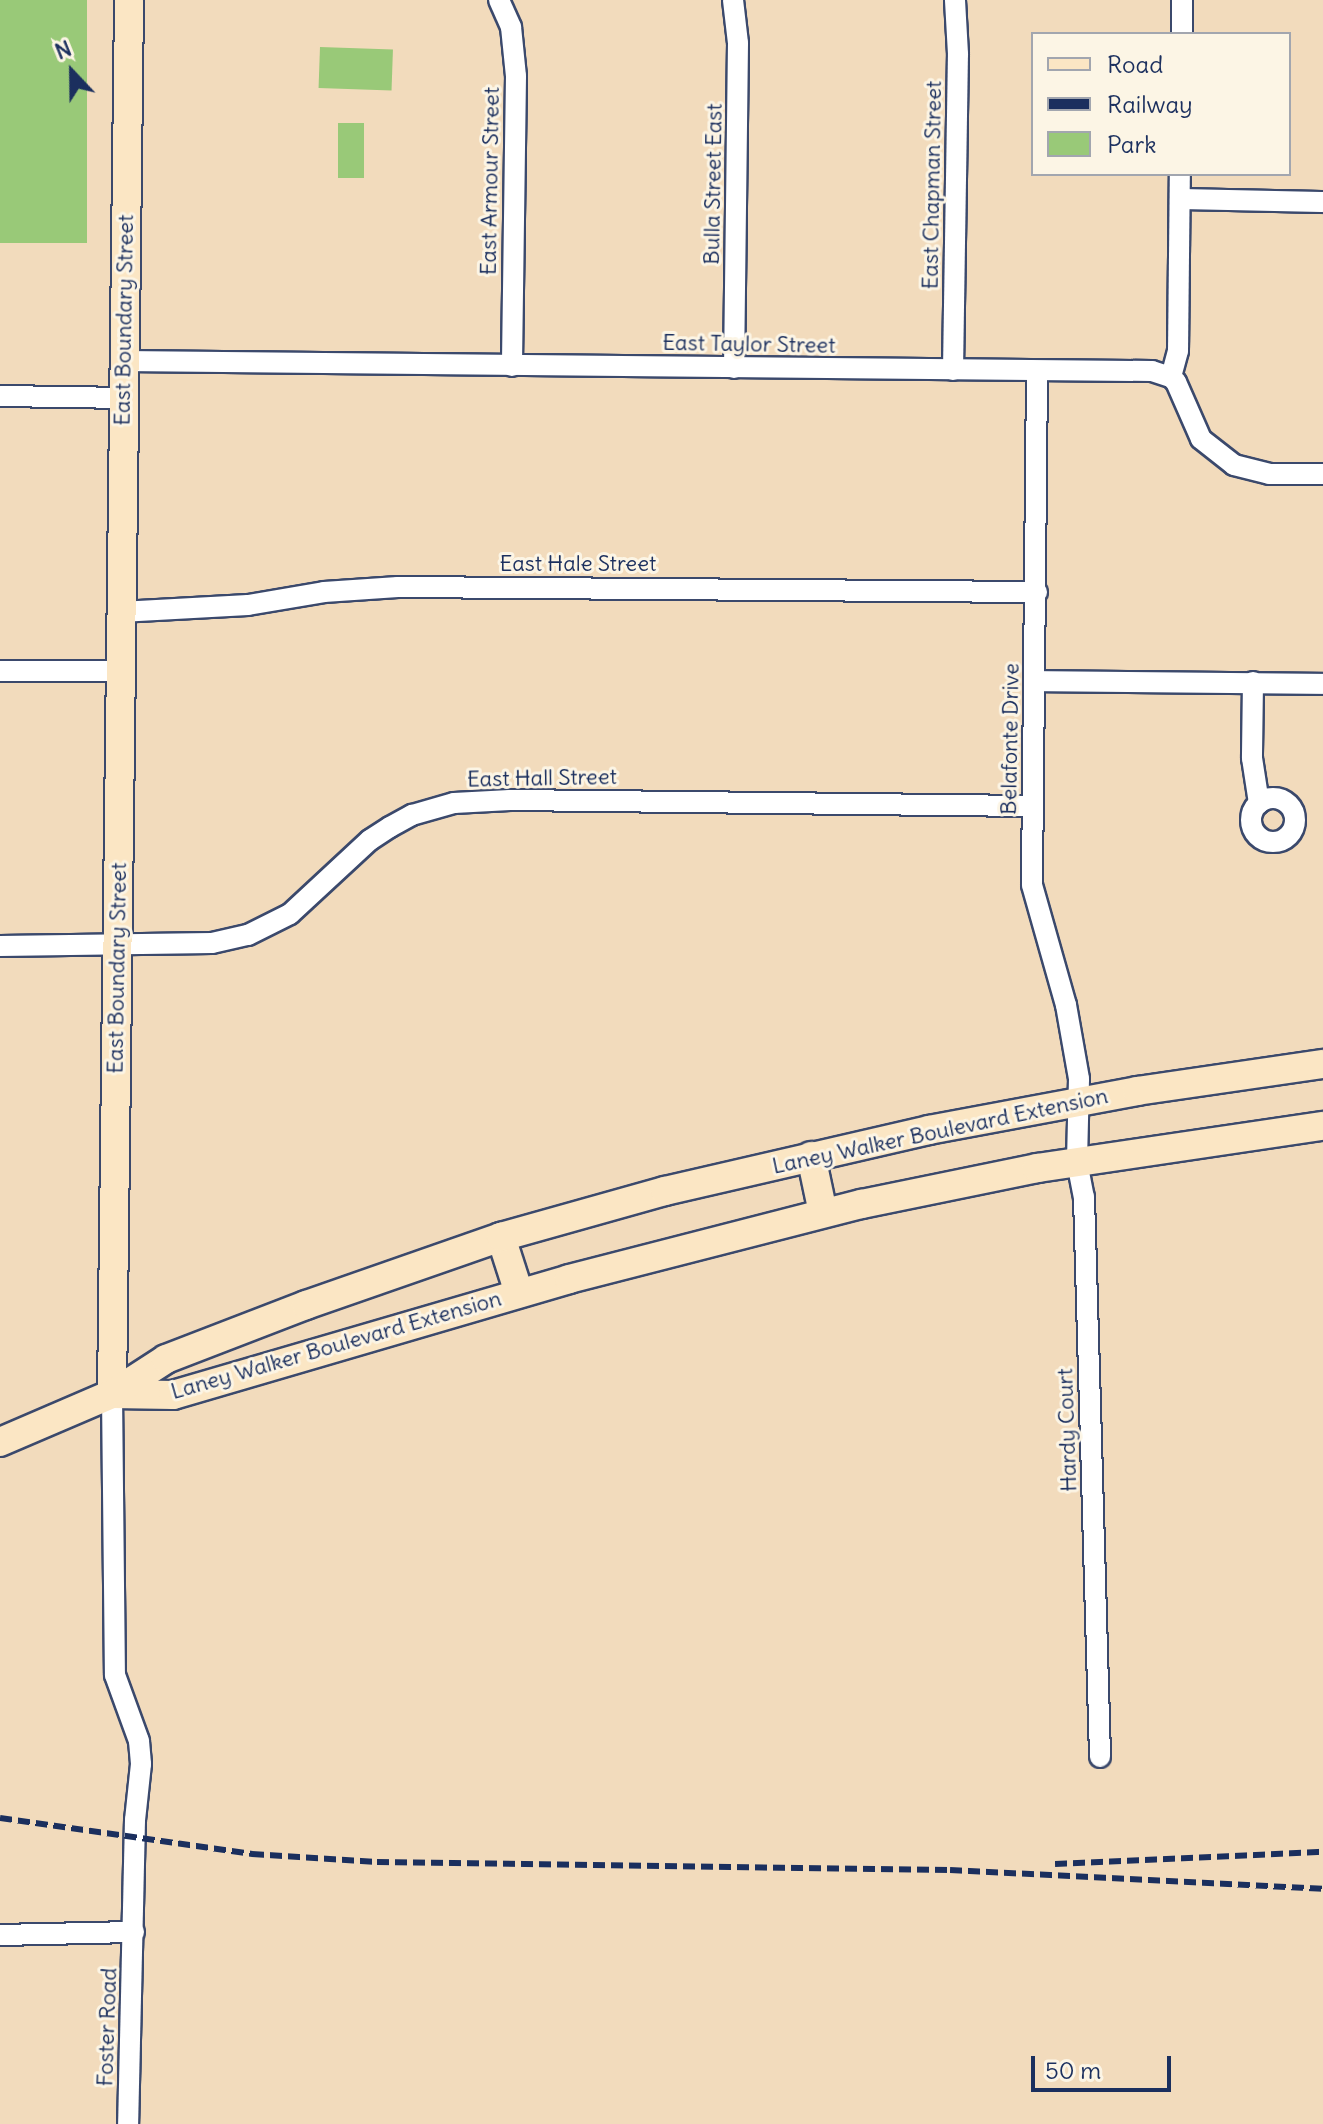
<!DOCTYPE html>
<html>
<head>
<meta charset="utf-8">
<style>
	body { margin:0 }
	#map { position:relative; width:1323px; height:2124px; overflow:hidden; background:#f2dbbc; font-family:Delius,sans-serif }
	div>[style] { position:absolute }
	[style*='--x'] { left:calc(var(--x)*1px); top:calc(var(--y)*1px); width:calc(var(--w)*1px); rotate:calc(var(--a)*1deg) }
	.green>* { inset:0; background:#99c978; transform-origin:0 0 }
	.roads { filter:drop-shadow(2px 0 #3b496c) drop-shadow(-2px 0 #3b496c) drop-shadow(0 2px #3b496c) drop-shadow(0 -2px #3b496c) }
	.street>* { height:20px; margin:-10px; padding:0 10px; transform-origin:10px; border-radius:10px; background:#fff }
	.street>.ring { margin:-10px; padding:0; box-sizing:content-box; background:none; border:20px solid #fff; border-radius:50% }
	.secondary>* { height:28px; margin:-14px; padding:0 14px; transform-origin:14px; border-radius:14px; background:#fbe6c4 }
	.rail>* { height:6px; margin-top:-3px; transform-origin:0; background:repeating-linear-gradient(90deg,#1b2f5e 0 12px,transparent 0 18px) }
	span { translate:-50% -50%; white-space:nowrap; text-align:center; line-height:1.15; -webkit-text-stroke:6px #fcf5e5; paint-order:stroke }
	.street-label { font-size:22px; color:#1b2f5e }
	.legend { position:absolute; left:1031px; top:32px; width:260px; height:144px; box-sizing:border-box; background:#fcf5e5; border:2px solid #a2a6af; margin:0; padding:10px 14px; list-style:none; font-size:24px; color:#1b2f5e }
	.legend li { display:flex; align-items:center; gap:16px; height:40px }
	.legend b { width:40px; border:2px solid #a2a6af }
	.north { position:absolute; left:32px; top:32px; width:80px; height:80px; -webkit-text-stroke:6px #fcf5e5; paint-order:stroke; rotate:338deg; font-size:22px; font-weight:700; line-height:32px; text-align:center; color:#1b2f5e }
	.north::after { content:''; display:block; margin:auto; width:28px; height:36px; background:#1b2f5e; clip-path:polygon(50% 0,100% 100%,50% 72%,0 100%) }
	.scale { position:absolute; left:1031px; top:2056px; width:140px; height:36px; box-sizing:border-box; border:4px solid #1b2f5e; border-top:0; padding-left:10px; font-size:24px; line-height:28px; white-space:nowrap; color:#1b2f5e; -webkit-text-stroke:6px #fcf5e5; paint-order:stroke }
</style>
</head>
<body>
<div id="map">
	<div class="green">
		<div style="left:0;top:0;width:87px;height:243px"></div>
		<div style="left:320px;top:47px;width:73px;height:41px;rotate:2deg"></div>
		<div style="left:338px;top:123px;width:26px;height:55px"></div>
	</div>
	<div class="roads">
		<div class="street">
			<div style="--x:499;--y:0;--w:30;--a:66"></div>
			<div style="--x:511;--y:27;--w:49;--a:84.2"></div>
			<div style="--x:516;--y:76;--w:290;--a:90.8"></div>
			<div style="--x:733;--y:0;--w:43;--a:83.4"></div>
			<div style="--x:738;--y:43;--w:325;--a:90.7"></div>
			<div style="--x:1182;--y:34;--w:34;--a:-90"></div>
			<div style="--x:1180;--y:199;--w:143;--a:1.2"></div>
			<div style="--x:123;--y:361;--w:1029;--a:0.56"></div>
			<div style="--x:1152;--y:371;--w:20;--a:18"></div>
			<div style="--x:1171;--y:377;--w:7;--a:45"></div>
			<div style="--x:1176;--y:382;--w:62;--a:66.3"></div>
			<div style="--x:1201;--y:439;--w:42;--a:38.2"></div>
			<div style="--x:1234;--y:465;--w:36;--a:14"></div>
			<div style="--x:1269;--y:474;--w:54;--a:0"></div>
			<div style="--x:953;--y:370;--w:316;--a:-89.1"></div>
			<div style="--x:958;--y:54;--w:54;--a:-93.2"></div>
			<div style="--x:1037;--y:371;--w:514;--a:90.56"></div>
			<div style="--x:1032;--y:885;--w:125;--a:74.2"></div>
			<div style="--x:1066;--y:1005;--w:75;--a:80"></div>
			<div style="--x:1079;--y:1079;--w:83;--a:91.4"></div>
			<div style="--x:1077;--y:1162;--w:36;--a:79"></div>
			<div style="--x:1084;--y:1197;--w:560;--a:88.36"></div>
			<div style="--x:1171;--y:377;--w:27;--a:-75"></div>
			<div style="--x:1178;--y:351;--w:177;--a:-89.4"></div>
			<div style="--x:0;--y:396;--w:123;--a:0.9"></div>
			<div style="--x:120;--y:612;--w:128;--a:-3.1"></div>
			<div style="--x:248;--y:605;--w:77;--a:-9.7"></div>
			<div style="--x:324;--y:592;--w:74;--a:-3.9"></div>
			<div style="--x:398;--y:587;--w:639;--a:0.45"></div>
			<div style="--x:0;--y:671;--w:119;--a:0"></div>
			<div style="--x:1035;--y:681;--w:288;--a:0.6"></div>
			<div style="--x:1253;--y:682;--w:76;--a:90.8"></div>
			<div style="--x:1252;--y:758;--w:46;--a:81.2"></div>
			<div class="ring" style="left:1251px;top:798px;width:24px;height:24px"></div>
			<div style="--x:0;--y:946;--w:212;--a:-0.8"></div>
			<div style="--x:212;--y:943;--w:37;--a:-13"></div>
			<div style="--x:248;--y:935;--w:47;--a:-26.6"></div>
			<div style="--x:290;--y:914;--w:109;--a:-42.8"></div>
			<div style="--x:370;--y:840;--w:24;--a:-33"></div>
			<div style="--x:390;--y:827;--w:25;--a:-29"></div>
			<div style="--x:412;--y:815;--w:44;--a:-15.9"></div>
			<div style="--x:454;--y:803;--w:56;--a:-3.1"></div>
			<div style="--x:510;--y:800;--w:523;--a:0.66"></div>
			<div style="--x:112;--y:1394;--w:281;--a:89.4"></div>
			<div style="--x:115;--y:1675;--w:70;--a:70"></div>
			<div style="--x:139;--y:1741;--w:23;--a:85"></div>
			<div style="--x:141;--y:1764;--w:56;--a:96.1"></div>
			<div style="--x:135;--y:1820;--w:304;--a:91.3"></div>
			<div style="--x:0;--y:1935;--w:134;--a:-1.3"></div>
		</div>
		<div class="secondary">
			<div style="--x:811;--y:1156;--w:58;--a:78.1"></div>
			<div style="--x:501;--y:1237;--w:59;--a:72.2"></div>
			<div style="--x:112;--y:1394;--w:1394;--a:-89.3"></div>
			<div style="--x:112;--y:1394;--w:61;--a:0.9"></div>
			<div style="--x:173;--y:1395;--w:413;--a:-16.3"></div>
			<div style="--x:569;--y:1279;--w:302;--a:-14.4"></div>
			<div style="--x:862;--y:1204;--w:179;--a:-11.6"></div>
			<div style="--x:1037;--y:1168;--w:289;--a:-8.4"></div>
			<div style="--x:0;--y:1442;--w:122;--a:-23.2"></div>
			<div style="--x:112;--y:1394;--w:64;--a:-32.9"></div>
			<div style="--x:166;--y:1359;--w:150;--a:-21.1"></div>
			<div style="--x:306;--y:1305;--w:207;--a:-19.2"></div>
			<div style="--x:501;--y:1237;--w:170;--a:-15.7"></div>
			<div style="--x:665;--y:1191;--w:271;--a:-13"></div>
			<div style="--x:929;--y:1130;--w:212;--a:-10.6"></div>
			<div style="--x:1137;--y:1091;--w:188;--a:-8.3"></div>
		</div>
	</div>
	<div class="rail">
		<div style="--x:0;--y:1818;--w:255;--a:8.1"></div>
		<div style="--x:252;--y:1854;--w:125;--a:3.7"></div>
		<div style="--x:377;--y:1862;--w:573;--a:0.8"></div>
		<div style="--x:950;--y:1870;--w:373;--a:2.9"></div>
		<div style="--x:1055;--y:1864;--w:268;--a:-2.6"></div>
	</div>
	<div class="street-label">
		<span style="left:490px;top:181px;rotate:-89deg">East Armour Street</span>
		<span style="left:713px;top:184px;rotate:-89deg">Bulla Street East</span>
		<span style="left:932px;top:185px;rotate:-89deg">East Chapman Street</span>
		<span style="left:124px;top:320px;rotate:-89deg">East Boundary Street</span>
		<span style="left:749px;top:344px;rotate:1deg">East Taylor Street</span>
		<span style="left:578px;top:564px">East Hale Street</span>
		<span style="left:1010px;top:739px;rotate:-89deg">Belafonte Drive</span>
		<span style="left:542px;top:778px;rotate:-1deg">East Hall Street</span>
		<span style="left:117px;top:968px;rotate:-89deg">East Boundary Street</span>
		<span style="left:940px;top:1131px;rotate:-12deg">Laney Walker Boulevard Extension</span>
		<span style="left:336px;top:1345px;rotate:-16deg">Laney Walker Boulevard Extension</span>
		<span style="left:1067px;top:1430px;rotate:-92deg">Hardy Court</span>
		<span style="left:107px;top:2027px;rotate:-88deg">Foster Road</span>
	</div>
	<ul class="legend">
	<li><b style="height:10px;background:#fbe6c4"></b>Road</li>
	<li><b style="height:10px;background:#1b2f5e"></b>Railway</li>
	<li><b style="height:22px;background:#99c978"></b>Park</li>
	</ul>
	<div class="north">N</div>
	<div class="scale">50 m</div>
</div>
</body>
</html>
